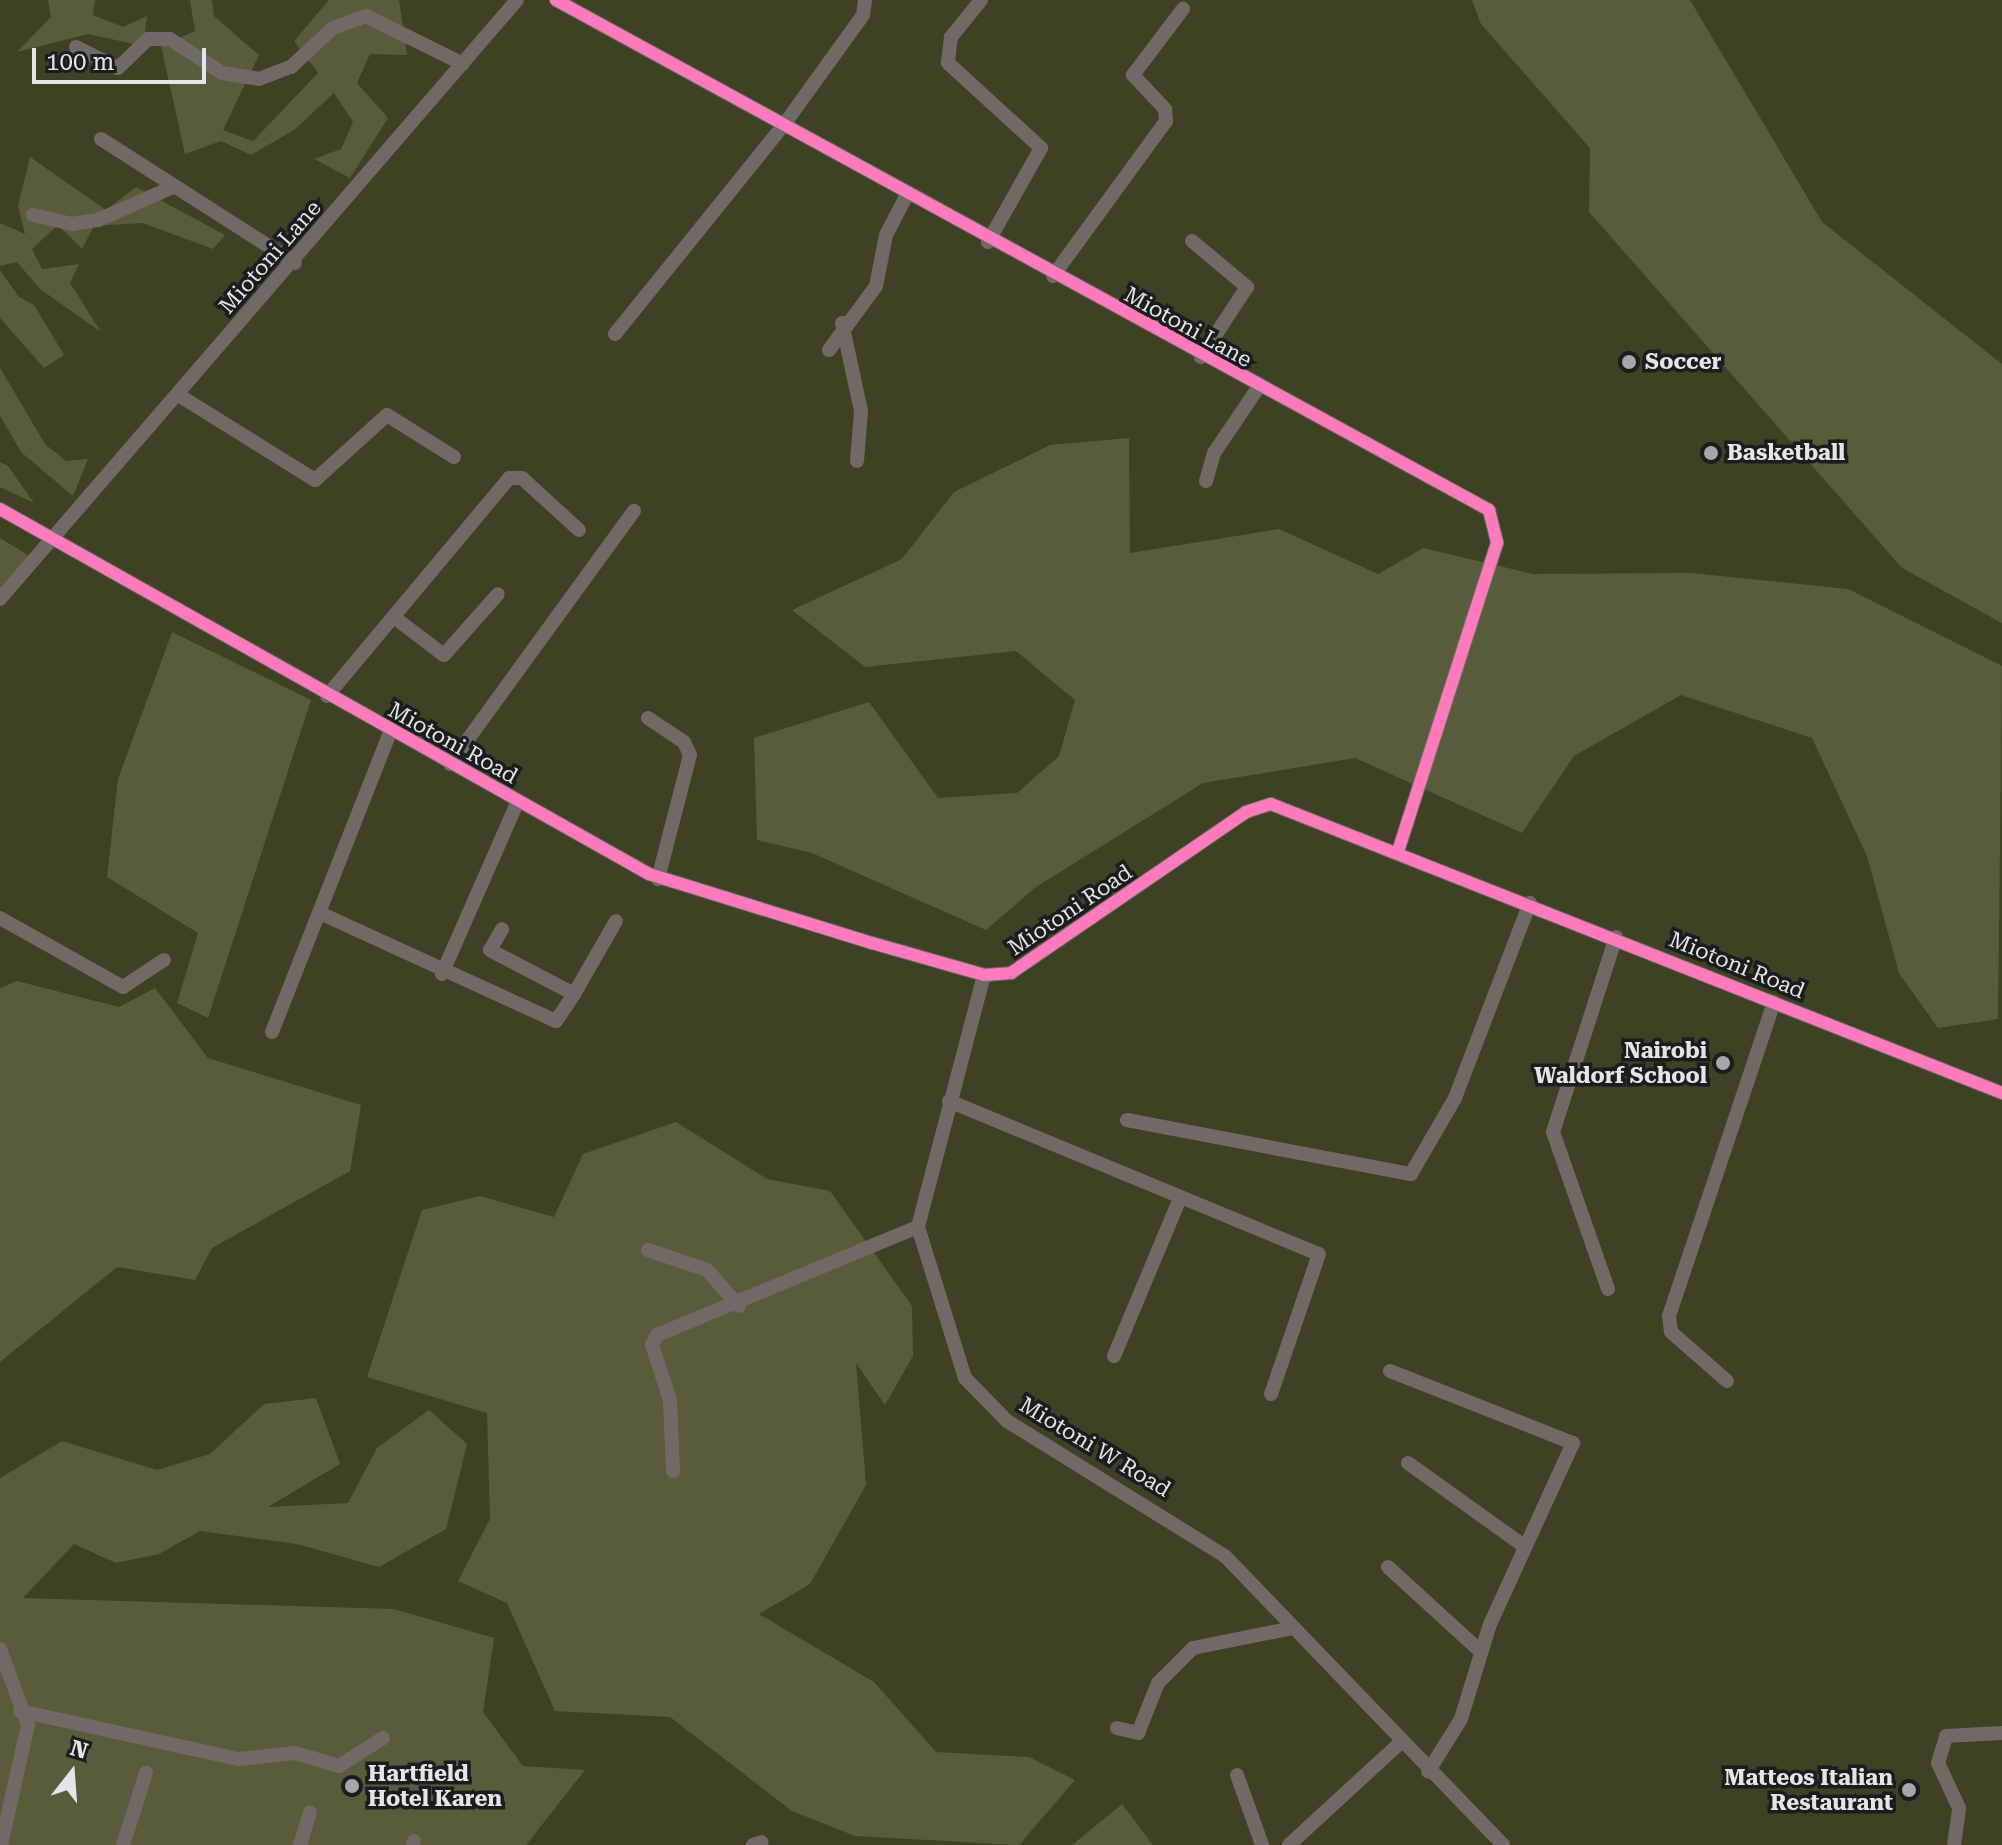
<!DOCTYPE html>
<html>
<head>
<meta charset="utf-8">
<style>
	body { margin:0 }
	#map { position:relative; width:2002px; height:1845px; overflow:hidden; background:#333537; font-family:"Roboto Serif",serif }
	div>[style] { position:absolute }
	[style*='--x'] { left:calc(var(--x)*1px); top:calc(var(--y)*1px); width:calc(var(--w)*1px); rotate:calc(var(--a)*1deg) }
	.green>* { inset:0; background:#3e4123; transform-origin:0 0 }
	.forest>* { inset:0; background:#595c3b }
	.minor>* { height:14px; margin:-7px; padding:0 7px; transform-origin:7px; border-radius:7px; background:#6e6b67 }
	.cycleway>* { height:12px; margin:-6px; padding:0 6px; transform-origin:6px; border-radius:6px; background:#fd7abc }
	.dots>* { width:22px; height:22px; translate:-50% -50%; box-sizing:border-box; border:4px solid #1b1c1d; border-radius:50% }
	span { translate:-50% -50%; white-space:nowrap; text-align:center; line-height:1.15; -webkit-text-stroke:7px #1b1c1d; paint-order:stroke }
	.street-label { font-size:22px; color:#e3e5e7 }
	.poi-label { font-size:22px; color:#e3e5e7; font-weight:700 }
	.left { translate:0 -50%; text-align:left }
	.right { translate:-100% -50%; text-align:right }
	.north { position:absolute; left:32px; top:1733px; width:80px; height:80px; -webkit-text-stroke:6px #1b1c1d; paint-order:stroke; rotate:17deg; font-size:22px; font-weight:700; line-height:32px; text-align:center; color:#e3e5e7 }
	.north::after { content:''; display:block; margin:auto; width:28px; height:36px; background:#e3e5e7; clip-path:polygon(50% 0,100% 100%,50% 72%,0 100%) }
	.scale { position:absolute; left:32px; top:48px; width:174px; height:36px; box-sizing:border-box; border:4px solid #e3e5e7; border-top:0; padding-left:10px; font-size:24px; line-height:28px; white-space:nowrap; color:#e3e5e7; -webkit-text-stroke:6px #1b1c1d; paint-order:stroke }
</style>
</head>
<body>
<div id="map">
	<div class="green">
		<div style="left:0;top:0;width:2002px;height:1845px"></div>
	</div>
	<div class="forest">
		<div style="clip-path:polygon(48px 0,95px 0,93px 15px,123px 27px,147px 16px,143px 46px,88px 34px,17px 52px,51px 17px)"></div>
		<div style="clip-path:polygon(190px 0,212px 0,214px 16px,259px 55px,223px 130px,253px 141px,318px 73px,294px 41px,329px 0,399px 0,407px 55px,370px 54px,357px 83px,388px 118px,350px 178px,314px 159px,341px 149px,353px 122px,334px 93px,294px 130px,251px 155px,221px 141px,185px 154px,161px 46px,195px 31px)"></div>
		<div style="clip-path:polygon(1472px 0,1690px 0,1822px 222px,2002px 364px,2002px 623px,1902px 568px,1589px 212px,1590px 148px,1481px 24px)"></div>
		<div style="clip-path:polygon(30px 157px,106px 210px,136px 187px,225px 235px,213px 249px,143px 223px,94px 226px,82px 249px,58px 225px,32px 249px,42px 269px,79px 264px,70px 283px,101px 332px,40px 289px,17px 262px,0 266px,0 223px,25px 234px,18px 206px)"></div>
		<div style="clip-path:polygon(0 270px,19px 297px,34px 305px,64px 355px,44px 368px,0 318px)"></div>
		<div style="clip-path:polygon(0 368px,45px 444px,66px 461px,88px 459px,73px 496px,21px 452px,0 416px)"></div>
		<div style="clip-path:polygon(1129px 438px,1130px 553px,1279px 529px,1378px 574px,1423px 548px,1533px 574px,1691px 573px,1848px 589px,2002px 666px,1998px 1019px,1938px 1028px,1899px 973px,1867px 856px,1812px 738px,1681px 695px,1574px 756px,1522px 833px,1355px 758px,1203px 783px,1036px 887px,986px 930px,812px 853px,757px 840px,754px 738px,869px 702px,938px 798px,1017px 793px,1059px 756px,1075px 700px,1016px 651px,865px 667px,792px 610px,902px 559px,954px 492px,1050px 445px)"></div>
		<div style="clip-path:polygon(0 462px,8px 466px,34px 503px,0 487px)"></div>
		<div style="clip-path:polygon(0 538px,36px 560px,0 605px)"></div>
		<div style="clip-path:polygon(172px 632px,311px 700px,208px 1018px,177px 1003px,198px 933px,107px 877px,118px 779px)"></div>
		<div style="clip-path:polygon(17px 981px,119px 1007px,155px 988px,208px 1058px,361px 1105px,350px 1171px,212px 1248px,195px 1280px,117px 1267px,0 1362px,0 988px)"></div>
		<div style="clip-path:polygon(676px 1122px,767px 1179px,830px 1191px,912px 1306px,913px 1356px,885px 1405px,856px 1363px,866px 1485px,810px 1584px,759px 1614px,874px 1682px,936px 1752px,1029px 1757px,1075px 1780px,1019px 1845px,855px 1836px,792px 1811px,670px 1717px,555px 1711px,507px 1603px,458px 1581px,490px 1519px,487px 1413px,367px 1377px,422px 1210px,480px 1196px,554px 1217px,583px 1154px)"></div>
		<div style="clip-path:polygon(316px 1398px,340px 1464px,268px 1507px,348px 1503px,377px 1448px,429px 1410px,467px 1444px,446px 1529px,379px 1567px,297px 1544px,200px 1531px,159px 1554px,116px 1563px,74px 1544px,23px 1598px,394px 1609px,494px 1638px,483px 1712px,523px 1766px,585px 1770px,526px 1845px,0 1845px,0 1478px,62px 1441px,157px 1470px,210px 1454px,264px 1404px)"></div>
		<div style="clip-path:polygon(1122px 1804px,1153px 1845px,1072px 1845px)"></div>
	</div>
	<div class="minor">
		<div style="--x:556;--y:0;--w:1063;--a:28.66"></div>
		<div style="--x:1489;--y:510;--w:34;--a:76"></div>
		<div style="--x:1497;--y:543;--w:324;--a:107.8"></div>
		<div style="--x:981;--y:0;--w:48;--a:129"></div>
		<div style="--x:951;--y:37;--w:26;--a:97"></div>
		<div style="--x:948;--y:63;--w:126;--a:42.4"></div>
		<div style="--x:1041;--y:148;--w:108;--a:119.4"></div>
		<div style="--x:76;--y:47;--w:47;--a:26.6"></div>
		<div style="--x:118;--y:68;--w:42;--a:-44"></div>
		<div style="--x:148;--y:39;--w:22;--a:0"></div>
		<div style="--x:170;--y:39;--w:62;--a:33.2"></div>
		<div style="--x:222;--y:73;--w:37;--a:9"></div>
		<div style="--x:259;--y:79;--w:34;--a:-21"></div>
		<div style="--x:291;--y:67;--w:57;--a:-42.9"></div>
		<div style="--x:333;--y:28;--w:35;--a:-20"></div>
		<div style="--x:366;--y:16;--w:108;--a:26.3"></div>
		<div style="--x:101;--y:139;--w:230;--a:32.6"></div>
		<div style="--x:33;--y:215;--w:40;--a:13"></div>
		<div style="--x:72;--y:224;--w:26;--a:-9"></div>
		<div style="--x:98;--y:220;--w:84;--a:-23.8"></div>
		<div style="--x:1192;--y:241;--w:72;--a:39.9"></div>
		<div style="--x:1247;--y:287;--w:84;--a:123.3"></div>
		<div style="--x:1053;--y:276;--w:192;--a:-53.9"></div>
		<div style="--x:1166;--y:121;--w:12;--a:-95"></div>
		<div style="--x:1165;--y:109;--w:47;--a:-133.3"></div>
		<div style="--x:1133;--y:75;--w:83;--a:-52.9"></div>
		<div style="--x:842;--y:323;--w:90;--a:77.8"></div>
		<div style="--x:861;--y:411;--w:50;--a:94.6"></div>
		<div style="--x:615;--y:334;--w:267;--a:-51.1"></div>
		<div style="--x:783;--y:126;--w:137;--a:-54.2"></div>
		<div style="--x:863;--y:15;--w:15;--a:-82"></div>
		<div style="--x:829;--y:350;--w:79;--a:-53.7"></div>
		<div style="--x:876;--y:286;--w:52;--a:-78.9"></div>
		<div style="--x:886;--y:235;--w:47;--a:-62.4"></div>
		<div style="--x:180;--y:396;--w:159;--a:31.9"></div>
		<div style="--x:315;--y:480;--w:97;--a:-42.1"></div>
		<div style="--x:387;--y:415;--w:79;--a:32.1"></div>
		<div style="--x:1206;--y:481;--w:29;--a:-74"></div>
		<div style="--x:1214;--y:453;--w:78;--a:-55.9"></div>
		<div style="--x:0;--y:509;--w:745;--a:29.35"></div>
		<div style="--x:649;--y:874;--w:233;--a:17.2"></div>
		<div style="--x:872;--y:943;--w:116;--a:15.9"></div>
		<div style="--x:984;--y:975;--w:27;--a:-4"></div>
		<div style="--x:1011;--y:973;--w:285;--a:-34.4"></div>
		<div style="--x:1246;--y:812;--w:26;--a:-18"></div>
		<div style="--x:1271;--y:804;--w:786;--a:21.57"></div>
		<div style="--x:0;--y:599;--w:791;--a:-49.2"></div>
		<div style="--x:395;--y:618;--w:61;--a:37.1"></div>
		<div style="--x:444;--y:655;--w:81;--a:-48.5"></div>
		<div style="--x:327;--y:696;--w:284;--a:-50.1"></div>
		<div style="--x:509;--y:478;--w:13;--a:0"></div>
		<div style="--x:522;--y:478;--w:77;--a:42.4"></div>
		<div style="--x:648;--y:718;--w:43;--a:33.7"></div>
		<div style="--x:684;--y:742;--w:14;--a:65"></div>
		<div style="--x:690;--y:755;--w:128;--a:104.5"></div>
		<div style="--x:450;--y:764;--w:313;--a:-54"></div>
		<div style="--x:322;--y:914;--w:257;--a:24.6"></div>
		<div style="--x:556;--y:1021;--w:32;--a:-56"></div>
		<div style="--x:574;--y:994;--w:95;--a:-152.4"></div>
		<div style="--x:490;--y:950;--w:24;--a:-60"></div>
		<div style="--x:0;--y:918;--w:141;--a:29.3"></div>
		<div style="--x:123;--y:987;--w:49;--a:-33.4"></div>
		<div style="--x:442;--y:974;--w:189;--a:-66.3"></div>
		<div style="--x:984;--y:975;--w:260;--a:104.7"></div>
		<div style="--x:918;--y:1227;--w:158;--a:72.7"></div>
		<div style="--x:965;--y:1378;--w:60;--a:45.7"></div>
		<div style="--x:1007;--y:1421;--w:256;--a:31.8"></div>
		<div style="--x:1225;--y:1556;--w:401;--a:46.1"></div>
		<div style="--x:574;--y:994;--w:84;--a:-60.1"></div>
		<div style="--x:272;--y:1032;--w:322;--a:-68.5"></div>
		<div style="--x:949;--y:1101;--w:400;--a:22.5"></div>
		<div style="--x:1319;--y:1254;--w:148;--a:108.9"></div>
		<div style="--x:1127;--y:1120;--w:289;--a:10.8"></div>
		<div style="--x:1411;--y:1174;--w:88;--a:-59.9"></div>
		<div style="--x:1455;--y:1098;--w:209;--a:-69"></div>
		<div style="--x:648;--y:1250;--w:62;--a:18.7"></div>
		<div style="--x:707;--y:1270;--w:48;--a:48.4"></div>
		<div style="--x:1608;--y:1289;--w:166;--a:-109.3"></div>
		<div style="--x:1553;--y:1132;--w:205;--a:-72.1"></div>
		<div style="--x:1114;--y:1356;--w:171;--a:-67.3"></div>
		<div style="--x:1390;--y:1371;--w:197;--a:21.5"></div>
		<div style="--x:1573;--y:1443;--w:199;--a:114.6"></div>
		<div style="--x:1490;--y:1624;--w:99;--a:107"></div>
		<div style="--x:1461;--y:1719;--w:62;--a:121.9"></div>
		<div style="--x:1727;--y:1381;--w:74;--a:-138.8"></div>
		<div style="--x:1671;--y:1332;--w:16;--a:-97"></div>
		<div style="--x:1669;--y:1316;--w:331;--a:-71.5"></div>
		<div style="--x:1408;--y:1463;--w:143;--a:35.6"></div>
		<div style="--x:673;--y:1471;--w:71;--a:-92.4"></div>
		<div style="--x:670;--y:1400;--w:58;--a:-108.1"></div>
		<div style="--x:652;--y:1345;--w:11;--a:-63"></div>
		<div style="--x:657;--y:1335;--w:282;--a:-22.5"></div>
		<div style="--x:1388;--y:1567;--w:125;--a:42.4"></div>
		<div style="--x:0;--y:1649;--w:81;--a:69.8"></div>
		<div style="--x:28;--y:1725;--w:123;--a:102.7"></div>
		<div style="--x:20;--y:1711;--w:224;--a:12.4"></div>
		<div style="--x:239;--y:1759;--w:56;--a:-6.1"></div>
		<div style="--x:295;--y:1753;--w:46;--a:16.5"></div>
		<div style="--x:339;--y:1766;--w:52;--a:-32.5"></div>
		<div style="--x:1117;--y:1728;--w:22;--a:13"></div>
		<div style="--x:1138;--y:1733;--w:54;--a:-68.2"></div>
		<div style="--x:1158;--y:1683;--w:49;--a:-45"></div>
		<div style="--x:1193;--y:1648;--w:102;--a:-11.3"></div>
		<div style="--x:1237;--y:1775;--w:74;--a:70.3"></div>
		<div style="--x:123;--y:1845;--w:76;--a:-72.3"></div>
		<div style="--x:300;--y:1845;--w:34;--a:-73"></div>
		<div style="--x:413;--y:1845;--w:4;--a:-76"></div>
		<div style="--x:753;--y:1845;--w:9;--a:-18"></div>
		<div style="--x:1289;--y:1845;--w:151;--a:-42.6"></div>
		<div style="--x:1954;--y:1845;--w:37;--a:-82"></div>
		<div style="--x:1959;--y:1808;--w:50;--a:-115"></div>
		<div style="--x:1938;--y:1763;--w:28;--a:-73"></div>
		<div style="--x:1946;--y:1736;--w:56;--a:-3.1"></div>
	</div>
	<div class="cycleway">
		<div style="--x:556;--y:0;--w:1063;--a:28.66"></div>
		<div style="--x:1489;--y:510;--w:34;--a:76"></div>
		<div style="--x:1497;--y:543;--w:324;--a:107.8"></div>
		<div style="--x:0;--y:509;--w:745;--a:29.35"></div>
		<div style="--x:649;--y:874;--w:233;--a:17.2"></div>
		<div style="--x:872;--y:943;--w:116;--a:15.9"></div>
		<div style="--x:984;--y:975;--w:27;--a:-4"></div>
		<div style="--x:1011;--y:973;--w:285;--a:-34.4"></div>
		<div style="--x:1246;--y:812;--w:26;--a:-18"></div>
		<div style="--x:1271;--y:804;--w:786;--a:21.57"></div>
	</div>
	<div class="dots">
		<div style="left:1629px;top:362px;background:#a5a7a9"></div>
		<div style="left:1711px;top:453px;background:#a5a7a9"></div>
		<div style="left:1723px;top:1063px;background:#a5a7a9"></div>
		<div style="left:352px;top:1786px;background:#a5a7a9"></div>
		<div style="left:1909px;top:1790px;background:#a5a7a9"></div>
	</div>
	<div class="street-label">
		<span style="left:270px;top:257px;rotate:-49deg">Miotoni Lane</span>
		<span style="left:1188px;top:327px;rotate:29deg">Miotoni Lane</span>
		<span style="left:453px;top:743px;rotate:29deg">Miotoni Road</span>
		<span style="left:1070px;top:910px;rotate:-34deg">Miotoni Road</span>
		<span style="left:1737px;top:965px;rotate:22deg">Miotoni Road</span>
		<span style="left:1095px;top:1447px;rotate:31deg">Miotoni W Road</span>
	</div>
	<div class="poi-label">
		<span class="left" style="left:1645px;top:362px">Soccer</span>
		<span class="left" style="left:1727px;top:453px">Basketball</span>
		<span class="right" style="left:1707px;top:1063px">Nairobi<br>Waldorf School</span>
		<span class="left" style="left:368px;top:1786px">Hartfield<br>Hotel Karen</span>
		<span class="right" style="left:1893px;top:1790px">Matteos Italian<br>Restaurant</span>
	</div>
	<div class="north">N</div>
	<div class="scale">100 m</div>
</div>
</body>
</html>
